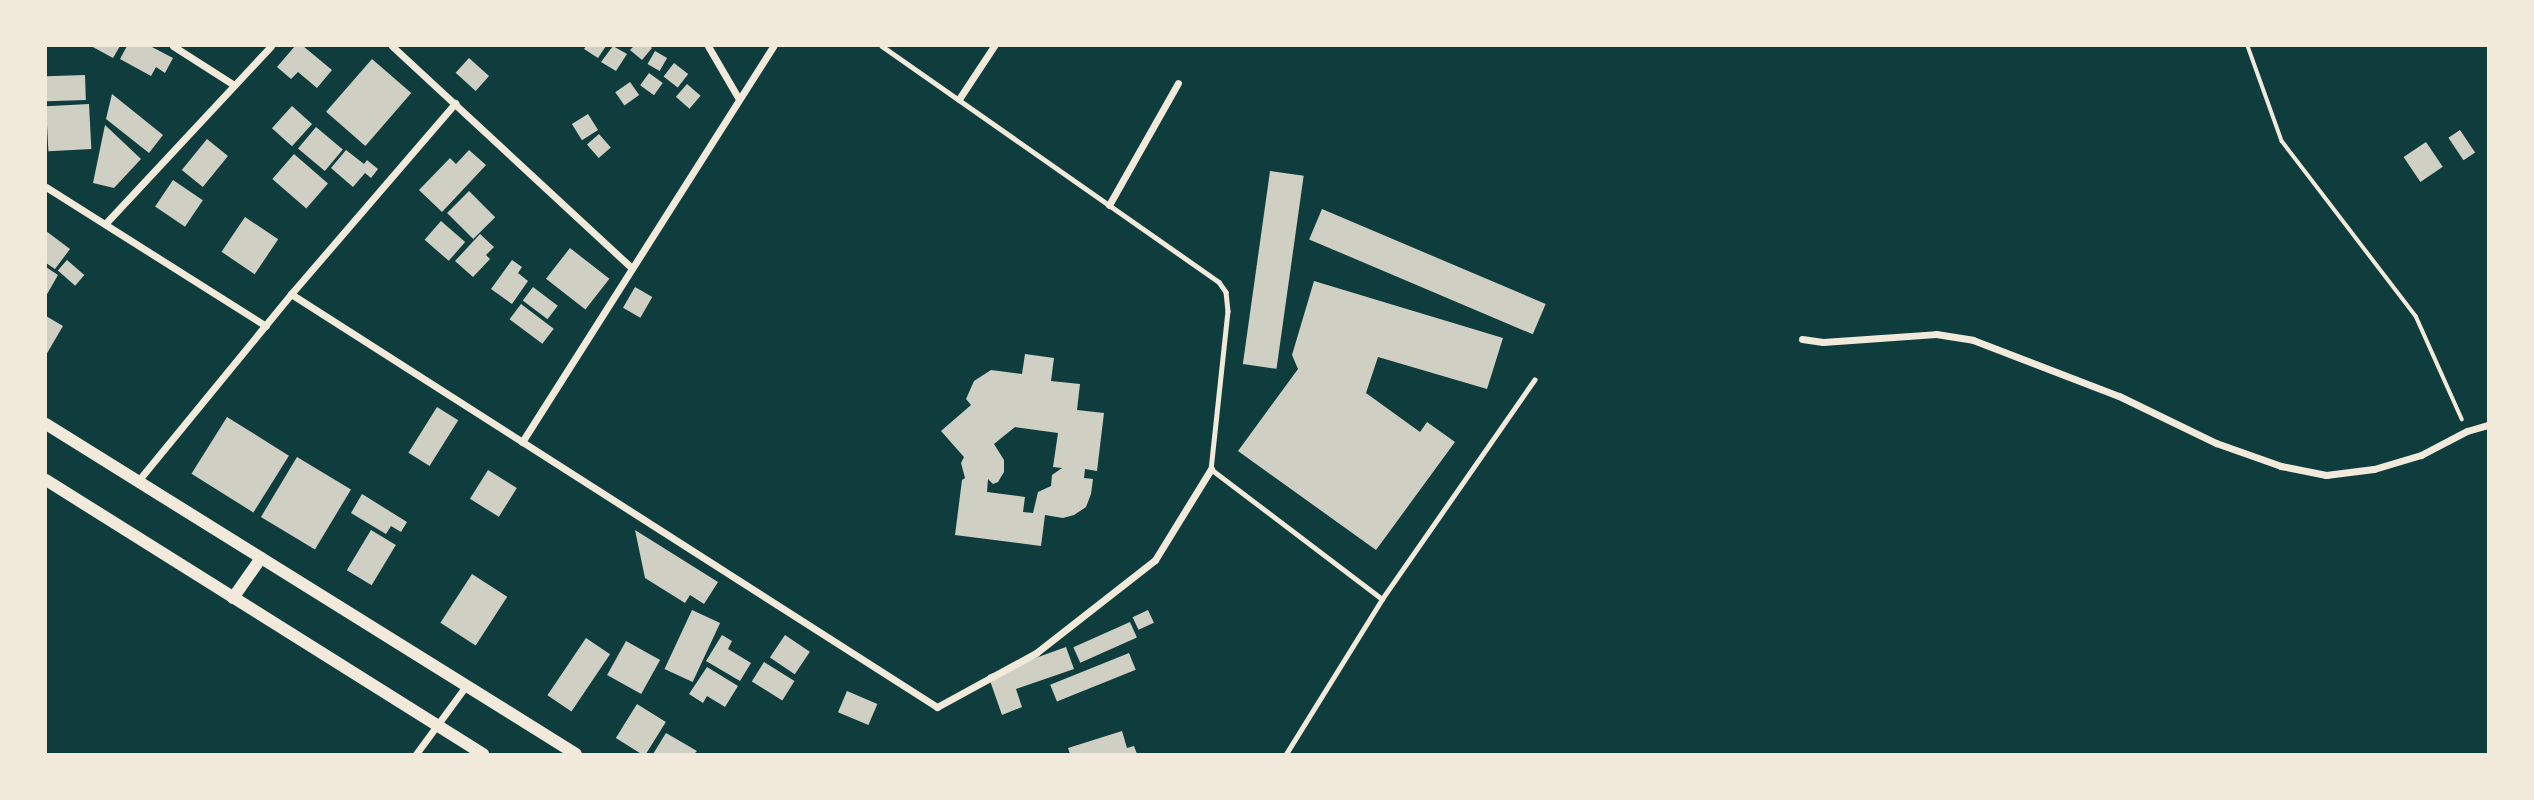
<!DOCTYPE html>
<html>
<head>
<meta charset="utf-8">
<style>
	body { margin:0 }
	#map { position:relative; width:2534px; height:800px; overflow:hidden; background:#0f3d3e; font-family:"Alegreya Sans",sans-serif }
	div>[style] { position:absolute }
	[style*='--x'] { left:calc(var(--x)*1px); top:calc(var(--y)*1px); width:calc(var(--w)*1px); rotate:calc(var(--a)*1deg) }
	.building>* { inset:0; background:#cfcfc3; transform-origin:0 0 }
	.path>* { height:3.5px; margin:-1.75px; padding:0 1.75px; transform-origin:1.75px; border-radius:1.75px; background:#f1e9da }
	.service>* { height:4.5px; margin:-2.25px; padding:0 2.25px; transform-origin:2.25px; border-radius:2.25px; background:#f1e9da }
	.minor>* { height:7px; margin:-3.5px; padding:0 3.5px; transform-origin:3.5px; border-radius:3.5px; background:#f1e9da }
	.primary>* { height:12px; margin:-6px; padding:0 6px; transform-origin:6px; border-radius:6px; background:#f1e9da }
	span { translate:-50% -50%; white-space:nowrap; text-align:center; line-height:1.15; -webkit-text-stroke:6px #f1e9da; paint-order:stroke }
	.frame { position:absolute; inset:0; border:47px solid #f1e9da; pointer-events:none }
</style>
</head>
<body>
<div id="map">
	<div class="building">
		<div style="clip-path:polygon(91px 46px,120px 46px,113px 58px)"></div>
		<div style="clip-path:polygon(127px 46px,150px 46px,173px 58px,165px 73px,156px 67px,151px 76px,120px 59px)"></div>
		<div style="clip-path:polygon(295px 46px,303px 46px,332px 70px,317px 88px,298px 72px,291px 79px,277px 67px)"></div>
		<div style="clip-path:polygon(586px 46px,606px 46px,598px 58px,584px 49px)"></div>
		<div style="clip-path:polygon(613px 46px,627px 54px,616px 71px,601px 62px)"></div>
		<div style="clip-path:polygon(634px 46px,650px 46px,652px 48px,642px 60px,630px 50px)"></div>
		<div style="left:655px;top:51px;width:14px;height:15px;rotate:30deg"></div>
		<div style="left:469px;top:58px;width:27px;height:20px;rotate:42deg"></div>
		<div style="left:372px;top:59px;width:52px;height:70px;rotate:41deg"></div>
		<div style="left:674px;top:63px;width:18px;height:17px;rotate:38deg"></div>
		<div style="left:649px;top:73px;width:17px;height:15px;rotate:36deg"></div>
		<div style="left:85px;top:75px;width:25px;height:39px;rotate:88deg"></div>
		<div style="left:630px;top:82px;width:16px;height:18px;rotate:55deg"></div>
		<div style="left:687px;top:84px;width:18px;height:17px;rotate:41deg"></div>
		<div style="clip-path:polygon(112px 94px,163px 135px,149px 153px,106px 119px)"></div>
		<div style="left:89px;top:104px;width:45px;height:43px;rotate:87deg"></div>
		<div style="left:292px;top:106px;width:27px;height:30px;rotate:42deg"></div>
		<div style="left:588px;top:114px;width:19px;height:19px;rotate:58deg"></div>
		<div style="clip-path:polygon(105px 125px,141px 159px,114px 188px,93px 183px)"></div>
		<div style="left:316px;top:127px;width:35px;height:28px;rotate:40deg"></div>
		<div style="left:2460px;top:130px;width:27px;height:14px;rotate:56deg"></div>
		<div style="left:599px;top:134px;width:18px;height:16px;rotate:49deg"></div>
		<div style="left:207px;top:139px;width:27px;height:40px;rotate:39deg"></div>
		<div style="left:2426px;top:142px;width:30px;height:27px;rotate:56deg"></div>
		<div style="clip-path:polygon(346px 150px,364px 164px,367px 160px,378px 169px,371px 178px,365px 173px,353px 187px,331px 168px)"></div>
		<div style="clip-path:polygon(469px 150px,486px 165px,442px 212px,419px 190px,450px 158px,456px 164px)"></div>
		<div style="left:294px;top:154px;width:45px;height:33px;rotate:41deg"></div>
		<div style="left:1270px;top:171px;width:34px;height:195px;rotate:8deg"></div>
		<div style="left:173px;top:180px;width:36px;height:32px;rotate:34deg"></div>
		<div style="left:469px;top:191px;width:37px;height:31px;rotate:45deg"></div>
		<div style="left:1322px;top:209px;width:243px;height:33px;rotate:23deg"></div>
		<div style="left:245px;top:217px;width:40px;height:42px;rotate:34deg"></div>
		<div style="left:441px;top:221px;width:32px;height:25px;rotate:41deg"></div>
		<div style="clip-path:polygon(46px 231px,70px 249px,55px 269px,46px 263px)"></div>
		<div style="clip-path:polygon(480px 234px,494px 247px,486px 255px,490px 259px,473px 277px,455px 261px)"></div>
		<div style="left:570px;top:248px;width:50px;height:39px;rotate:38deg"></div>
		<div style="left:67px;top:260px;width:23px;height:14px;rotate:41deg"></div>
		<div style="clip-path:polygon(512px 260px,522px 267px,518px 273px,528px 281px,512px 304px,491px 289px)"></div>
		<div style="clip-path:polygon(46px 267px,58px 275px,46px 296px)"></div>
		<div style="clip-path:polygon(1314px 281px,1503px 338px,1487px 389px,1378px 357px,1366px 393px,1420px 432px,1427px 422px,1455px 442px,1376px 550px,1238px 451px,1298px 369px,1292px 355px)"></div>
		<div style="left:533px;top:287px;width:31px;height:17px;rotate:37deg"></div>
		<div style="left:635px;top:287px;width:20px;height:24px;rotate:30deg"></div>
		<div style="left:521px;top:304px;width:41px;height:19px;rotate:37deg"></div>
		<div style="clip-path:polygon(46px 316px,63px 326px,46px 355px)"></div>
		<div style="clip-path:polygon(evenodd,1025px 354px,1054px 358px,1051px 381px,1080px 384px,1077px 410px,1104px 413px,1097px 471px,1085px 469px,1084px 478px,1093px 479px,1091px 494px,1086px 507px,1074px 515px,1063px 518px,1045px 515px,1041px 546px,955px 535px,962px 480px,965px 478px,961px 463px,964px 457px,941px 431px,971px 405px,966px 399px,974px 381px,991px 370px,1022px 374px,1025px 354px,1015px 427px,1058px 433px,1053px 467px,1062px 468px,1052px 475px,1051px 486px,1038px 492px,1033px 513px,1023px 512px,1025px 497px,987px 492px,988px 479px,993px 484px,998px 482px,1004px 472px,1004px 460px,994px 444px,1015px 427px)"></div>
		<div style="left:437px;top:407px;width:25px;height:54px;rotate:32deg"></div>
		<div style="left:227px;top:417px;width:73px;height:67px;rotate:32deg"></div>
		<div style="left:297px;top:457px;width:63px;height:70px;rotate:31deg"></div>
		<div style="left:488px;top:470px;width:34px;height:34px;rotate:32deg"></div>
		<div style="clip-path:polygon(362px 494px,407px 522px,401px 532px,391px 526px,386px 534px,351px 513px)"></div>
		<div style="left:371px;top:530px;width:29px;height:47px;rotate:31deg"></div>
		<div style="clip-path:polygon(635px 530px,718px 582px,704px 604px,690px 595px,685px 603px,645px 578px)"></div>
		<div style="left:472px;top:574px;width:42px;height:58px;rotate:33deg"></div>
		<div style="left:692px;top:610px;width:31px;height:65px;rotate:25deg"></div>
		<div style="left:1148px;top:610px;width:14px;height:17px;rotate:65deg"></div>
		<div style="left:1130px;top:622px;width:17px;height:62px;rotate:66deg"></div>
		<div style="clip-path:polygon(722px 635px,732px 641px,728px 649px,751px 663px,740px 681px,706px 661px)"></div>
		<div style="left:785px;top:635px;width:30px;height:27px;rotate:34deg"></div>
		<div style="left:586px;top:638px;width:29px;height:69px;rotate:34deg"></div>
		<div style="left:626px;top:641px;width:39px;height:39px;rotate:29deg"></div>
		<div style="clip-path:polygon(1066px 647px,1074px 669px,1016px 689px,1022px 707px,1002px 715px,988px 675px)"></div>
		<div style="left:1129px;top:653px;width:18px;height:85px;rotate:68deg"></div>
		<div style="left:764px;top:662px;width:36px;height:23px;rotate:32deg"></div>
		<div style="clip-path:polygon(707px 667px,738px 686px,725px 707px,707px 696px,703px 703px,689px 694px)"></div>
		<div style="left:847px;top:691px;width:33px;height:23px;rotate:23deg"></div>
		<div style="left:637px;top:704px;width:34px;height:40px;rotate:32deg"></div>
		<div style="clip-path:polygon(1122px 731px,1127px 748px,1134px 746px,1137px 754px,1070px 754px,1068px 748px)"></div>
		<div style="clip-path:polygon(666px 733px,697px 751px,694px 754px,653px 754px)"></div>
	</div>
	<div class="path">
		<div style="--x:2248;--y:46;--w:101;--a:70.3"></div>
		<div style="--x:2282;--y:141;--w:220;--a:52.6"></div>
		<div style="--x:2416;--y:316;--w:113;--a:65.9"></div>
	</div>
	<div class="service">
		<div style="--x:882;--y:46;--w:411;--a:35"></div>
		<div style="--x:1219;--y:282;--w:12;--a:55"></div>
		<div style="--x:1226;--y:292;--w:19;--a:84"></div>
		<div style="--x:1228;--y:311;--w:159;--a:96.1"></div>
		<div style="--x:1211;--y:469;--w:215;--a:37.2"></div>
		<div style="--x:1286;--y:754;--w:182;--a:-58.2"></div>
		<div style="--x:1382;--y:599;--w:267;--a:-55.2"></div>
	</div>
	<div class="minor">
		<div style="--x:173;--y:46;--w:72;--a:32.6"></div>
		<div style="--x:392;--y:46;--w:327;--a:42.8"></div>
		<div style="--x:708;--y:46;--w:61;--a:59.7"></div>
		<div style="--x:959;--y:99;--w:64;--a:-56.6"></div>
		<div style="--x:46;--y:187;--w:260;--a:32.3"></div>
		<div style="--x:1109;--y:205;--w:140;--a:-60.5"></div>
		<div style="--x:105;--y:224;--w:243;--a:-47"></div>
		<div style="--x:291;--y:294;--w:767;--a:32.59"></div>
		<div style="--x:937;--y:707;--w:113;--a:-28.6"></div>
		<div style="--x:1036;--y:653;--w:151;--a:-38"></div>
		<div style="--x:1155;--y:560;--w:107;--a:-58.4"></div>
		<div style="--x:1802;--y:339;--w:21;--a:8"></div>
		<div style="--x:1823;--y:342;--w:113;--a:-4"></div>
		<div style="--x:1936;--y:334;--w:37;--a:9"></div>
		<div style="--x:1973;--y:340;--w:156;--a:21"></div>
		<div style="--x:2119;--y:396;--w:108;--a:25.9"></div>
		<div style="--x:2216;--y:443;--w:69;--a:19.5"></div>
		<div style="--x:2281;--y:466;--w:46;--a:11.3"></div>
		<div style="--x:2326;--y:475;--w:48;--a:-7.1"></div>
		<div style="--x:2374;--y:469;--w:49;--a:-16.6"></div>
		<div style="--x:2421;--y:455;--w:52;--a:-27.6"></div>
		<div style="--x:2467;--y:431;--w:22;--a:-16"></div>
		<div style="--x:522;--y:442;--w:469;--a:-57.6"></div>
		<div style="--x:138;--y:481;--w:242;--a:-50.7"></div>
		<div style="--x:291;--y:294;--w:252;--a:-49.3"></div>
		<div style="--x:416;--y:754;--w:84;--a:-53.7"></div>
	</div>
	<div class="primary">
		<div style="--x:46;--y:424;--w:624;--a:31.91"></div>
		<div style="--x:46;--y:480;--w:516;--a:32.09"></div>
		<div style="--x:233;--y:598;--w:49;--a:-55"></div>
	</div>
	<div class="frame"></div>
</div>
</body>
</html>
